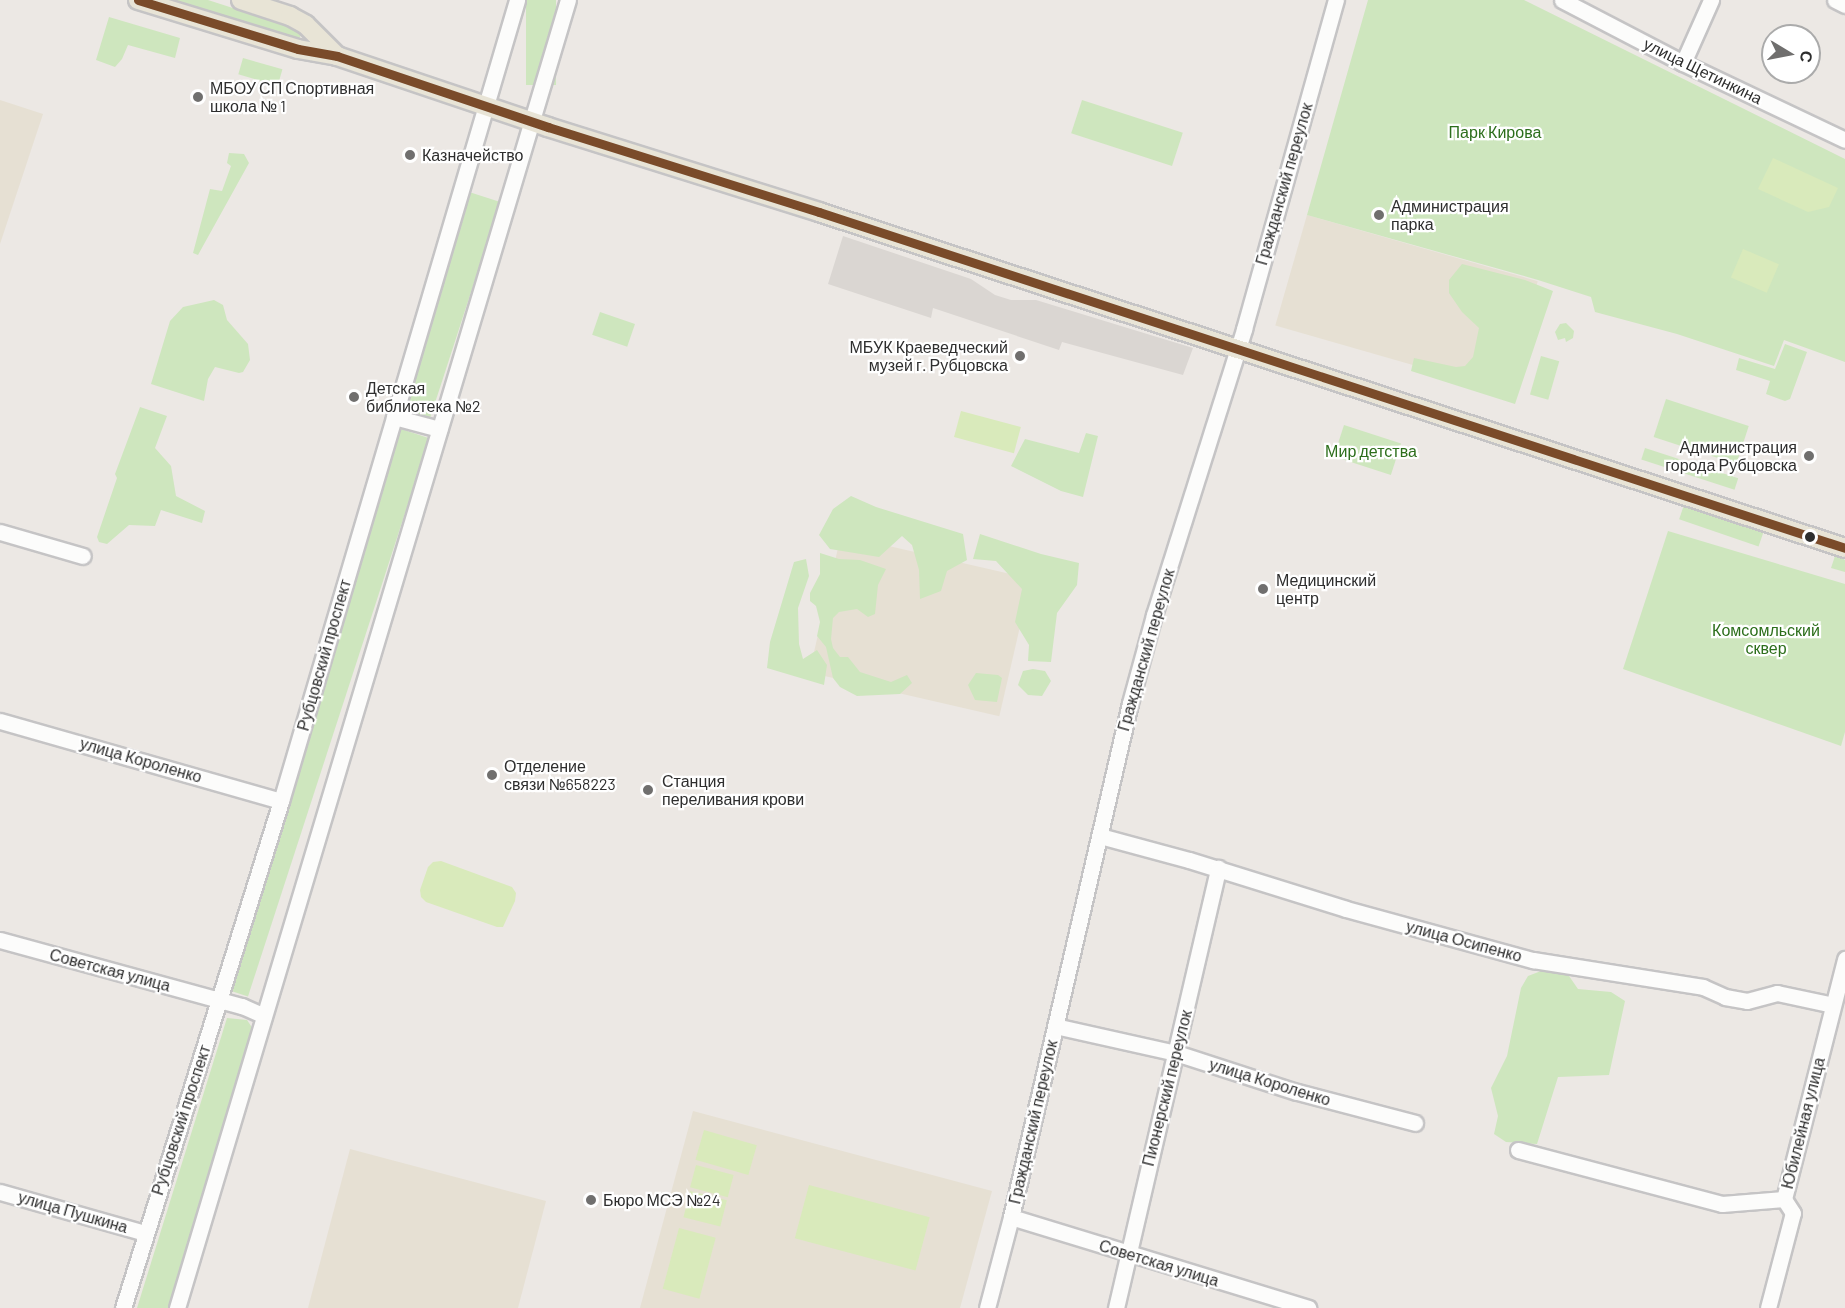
<!DOCTYPE html>
<html>
<head>
<meta charset="utf-8">
<style>
	body { margin:0 }
	#map { position:relative; width:1845px; height:1308px; overflow:hidden; background:#ece8e4; font-family:Barlow,sans-serif }
	div>[style] { position:absolute }
	[style*='--x'] { left:calc(var(--x)*1px); top:calc(var(--y)*1px); width:calc(var(--w)*1px); rotate:calc(var(--a)*1deg) }
	.education>* { inset:0; background:#e6e0d3; transform-origin:0 0 }
	.green>* { inset:0; background:#cee6be; transform-origin:0 0 }
	.pitch>* { inset:0; background:#d9eabb; transform-origin:0 0 }
	.plaza>* { inset:0; background:#dad6d2 }
	.roads { filter:drop-shadow(2px 0 #c5c4c5) drop-shadow(-2px 0 #c5c4c5) drop-shadow(0 2px #c5c4c5) drop-shadow(0 -2px #c5c4c5) }
	.minor>* { height:15px; margin:-7.5px; padding:0 7.5px; transform-origin:7.5px; border-radius:7.5px; background:#fcfcfb }
	.major>* { height:18px; margin:-9px; padding:0 9px; transform-origin:9px; border-radius:9px; background:#e8e4d6 }
	.bus-1>* { height:9px; margin:-4.5px; padding:0 4.5px; transform-origin:4.5px; border-radius:4.5px; background:#7a4b2a }
	.dots>* { width:16px; height:16px; translate:-50% -50%; box-sizing:border-box; border:3px solid #fff; border-radius:50% }
	span { translate:-50% -50%; white-space:nowrap; text-align:center; line-height:1.15; -webkit-text-stroke:4.5px #fff; paint-order:stroke }
	.street-label { font-size:16px; color:#2e2e2e }
	.poi-label { font-size:16px; color:#2e2e2e }
	.left { translate:0 -50%; text-align:left }
	.right { translate:-100% -50%; text-align:right }
	.park-label { font-size:16px; color:#2c6e1b }
	.north { position:absolute; left:1761px; top:24px; width:60px; height:60px; box-sizing:border-box; background:#fff; border:2px solid #ababab; border-radius:50%; rotate:100deg; font-size:16px; font-weight:700; line-height:24px; text-align:center; color:#2e2e2e }
	.north::after { content:''; display:block; margin:auto; width:21px; height:27px; background:#706f6e; clip-path:polygon(50% 0,100% 100%,50% 72%,0 100%) }
</style>
</head>
<body>
<div id="map">
	<div class="education">
		<div style="clip-path:polygon(0 100px,43px 114px,0 244px)"></div>
		<div style="left:1307px;top:215px;width:240px;height:115px;rotate:16deg"></div>
		<div style="left:841px;top:535px;width:195px;height:141px;rotate:13deg"></div>
		<div style="clip-path:polygon(693px 1111px,992px 1191px,960px 1308px,640px 1308px)"></div>
		<div style="clip-path:polygon(350px 1149px,546px 1201px,518px 1308px,308px 1308px)"></div>
	</div>
	<div class="green">
		<div style="clip-path:polygon(159px 0,208px 0,295px 28px,301px 35px,299px 39px,294px 42px)"></div>
		<div style="left:526px;top:0;width:30px;height:85px"></div>
		<div style="clip-path:polygon(1368px 0,1524px 0,1845px 159px,1845px 362px,1784px 340px,1774px 366px,1677px 334px,1595px 312px,1591px 297px,1538px 280px,1307px 215px)"></div>
		<div style="clip-path:polygon(109px 17px,180px 38px,175px 58px,128px 45px,122px 59px,115px 67px,96px 60px)"></div>
		<div style="left:243px;top:58px;width:41px;height:17px;rotate:16deg"></div>
		<div style="left:1082px;top:100px;width:106px;height:35px;rotate:18deg"></div>
		<div style="clip-path:polygon(229px 153px,244px 154px,249px 163px,198px 255px,193px 253px,210px 189px,222px 191px,231px 166px,227px 163px)"></div>
		<div style="left:466px;top:191px;width:36px;height:227px;rotate:18deg"></div>
		<div style="clip-path:polygon(1462px 264px,1525px 280px,1553px 291px,1515px 404px,1411px 371px,1414px 358px,1456px 367px,1465px 366px,1473px 357px,1479px 328px,1462px 312px,1449px 293px,1449px 280px)"></div>
		<div style="clip-path:polygon(214px 300px,223px 305px,227px 320px,248px 344px,250px 360px,243px 372px,239px 373px,215px 367px,208px 379px,204px 401px,151px 384px,170px 321px,183px 307px)"></div>
		<div style="left:600px;top:312px;width:37px;height:24px;rotate:19deg"></div>
		<div style="clip-path:polygon(1566px 323px,1574px 331px,1573px 338px,1566px 342px,1565px 338px,1558px 340px,1555px 332px,1560px 324px)"></div>
		<div style="clip-path:polygon(1785px 344px,1807px 352px,1790px 399px,1785px 401px,1766px 394px,1770px 381px,1736px 370px,1739px 358px,1775px 369px)"></div>
		<div style="left:1541px;top:356px;width:19px;height:40px;rotate:16deg"></div>
		<div style="left:1666px;top:399px;width:87px;height:40px;rotate:18deg"></div>
		<div style="clip-path:polygon(140px 407px,167px 416px,155px 448px,171px 466px,176px 496px,205px 511px,202px 523px,161px 510px,155px 526px,129px 525px,107px 544px,99px 542px,97px 537px,117px 478px,115px 474px)"></div>
		<div style="left:1344px;top:425px;width:60px;height:33px;rotate:18deg"></div>
		<div style="left:398px;top:428px;width:33px;height:587px;rotate:18deg"></div>
		<div style="clip-path:polygon(1086px 433px,1098px 436px,1083px 497px,1061px 491px,1011px 466px,1025px 439px,1079px 453px)"></div>
		<div style="left:1645px;top:448px;width:98px;height:12px;rotate:18deg"></div>
		<div style="clip-path:polygon(851px 496px,876px 507px,963px 534px,967px 560px,947px 571px,941px 591px,920px 599px,919px 570px,912px 545px,902px 536px,879px 557px,830px 549px,819px 535px,833px 509px)"></div>
		<div style="left:1684px;top:505px;width:84px;height:15px;rotate:19deg"></div>
		<div style="clip-path:polygon(1668px 531px,1845px 584px,1845px 732px,1841px 746px,1623px 669px)"></div>
		<div style="clip-path:polygon(980px 534px,1041px 554px,1079px 563px,1077px 585px,1057px 613px,1051px 662px,1028px 661px,1029px 645px,1015px 622px,1022px 589px,996px 561px,973px 559px)"></div>
		<div style="clip-path:polygon(820px 553px,839px 559px,860px 560px,886px 569px,878px 585px,875px 614px,868px 617px,857px 609px,839px 612px,833px 618px,831px 639px,833px 648px,840px 657px,848px 657px,860px 672px,891px 682px,907px 675px,912px 683px,900px 694px,857px 696px,840px 687px,833px 678px,826px 647px,817px 636px,820px 622px,816px 606px,810px 601px,810px 593px,820px 574px)"></div>
		<div style="clip-path:polygon(1835px 556px,1845px 560px,1845px 572px,1831px 568px)"></div>
		<div style="clip-path:polygon(806px 559px,809px 576px,798px 608px,799px 644px,803px 659px,817px 650px,827px 665px,824px 685px,767px 668px,770px 642px,794px 562px)"></div>
		<div style="clip-path:polygon(1033px 669px,1045px 671px,1051px 681px,1042px 696px,1028px 695px,1018px 685px,1023px 671px)"></div>
		<div style="clip-path:polygon(976px 673px,998px 675px,1002px 678px,997px 702px,975px 700px,968px 685px)"></div>
		<div style="clip-path:polygon(1560px 969px,1569px 976px,1578px 989px,1611px 992px,1625px 1001px,1609px 1075px,1558px 1077px,1537px 1144px,1506px 1142px,1494px 1134px,1498px 1116px,1491px 1088px,1507px 1056px,1521px 988px,1528px 976px,1541px 971px)"></div>
		<div style="clip-path:polygon(227px 1018px,247px 1020px,253px 1029px,169px 1308px,137px 1308px)"></div>
	</div>
	<div class="pitch">
		<div style="clip-path:polygon(1773px 158px,1838px 188px,1829px 207px,1808px 212px,1758px 189px)"></div>
		<div style="left:1743px;top:249px;width:39px;height:31px;rotate:23deg"></div>
		<div style="left:961px;top:411px;width:62px;height:27px;rotate:15deg"></div>
		<div style="clip-path:polygon(441px 861px,512px 887px,516px 893px,515px 901px,503px 927px,497px 927px,426px 902px,421px 897px,420px 890px,428px 867px,433px 862px)"></div>
		<div style="left:704px;top:1130px;width:55px;height:31px;rotate:16deg"></div>
		<div style="left:696px;top:1165px;width:39px;height:23px;rotate:15deg"></div>
		<div style="left:809px;top:1185px;width:125px;height:55px;rotate:15deg"></div>
		<div style="left:690px;top:1191px;width:38px;height:27px;rotate:14deg"></div>
		<div style="left:679px;top:1228px;width:38px;height:63px;rotate:15deg"></div>
	</div>
	<div class="plaza">
		<div style="clip-path:polygon(843px 236px,971px 279px,995px 295px,1011px 300px,1036px 300px,1193px 348px,1183px 375px,1062px 342px,1059px 350px,933px 308px,931px 318px,828px 284px)"></div>
	</div>
	<div class="roads">
		<div class="minor">
			<div style="--x:1562;--y:0;--w:136;--a:27.5"></div>
			<div style="--x:1683;--y:63;--w:179;--a:25.4"></div>
			<div style="--x:1835;--y:0;--w:11;--a:27"></div>
			<div style="--x:1683;--y:63;--w:69;--a:-66"></div>
			<div style="--x:394;--y:417;--w:47;--a:14.9"></div>
			<div style="--x:0;--y:532;--w:86;--a:16.1"></div>
			<div style="--x:0;--y:721;--w:292;--a:15.9"></div>
			<div style="--x:1100;--y:836;--w:92;--a:15.1"></div>
			<div style="--x:1189;--y:860;--w:164;--a:17.3"></div>
			<div style="--x:1346;--y:909;--w:194;--a:15.3"></div>
			<div style="--x:1533;--y:960;--w:172;--a:9"></div>
			<div style="--x:1703;--y:987;--w:24;--a:24"></div>
			<div style="--x:1725;--y:997;--w:22;--a:10"></div>
			<div style="--x:1747;--y:1001;--w:31;--a:-15"></div>
			<div style="--x:1777;--y:993;--w:57;--a:12.1"></div>
			<div style="--x:0;--y:940;--w:251;--a:15.3"></div>
			<div style="--x:242;--y:1006;--w:24;--a:24"></div>
			<div style="--x:1055;--y:1026;--w:124;--a:12.6"></div>
			<div style="--x:1176;--y:1053;--w:127;--a:17.9"></div>
			<div style="--x:1297;--y:1092;--w:122;--a:14.7"></div>
			<div style="--x:1518;--y:1150;--w:211;--a:14.8"></div>
			<div style="--x:1722;--y:1204;--w:62;--a:-4.6"></div>
			<div style="--x:0;--y:1192;--w:151;--a:15.8"></div>
			<div style="--x:1011;--y:1217;--w:311;--a:17"></div>
			<div style="--x:123;--y:1308;--w:531;--a:-72.69"></div>
			<div style="--x:281;--y:801;--w:835;--a:-73.58"></div>
			<div style="--x:177;--y:1308;--w:1365;--a:-73.36"></div>
			<div style="--x:987;--y:1308;--w:94;--a:-75.2"></div>
			<div style="--x:1011;--y:1217;--w:528;--a:-76.96"></div>
			<div style="--x:1130;--y:703;--w:91;--a:-74.7"></div>
			<div style="--x:1154;--y:615;--w:300;--a:-72.5"></div>
			<div style="--x:1244;--y:329;--w:342;--a:-74.4"></div>
			<div style="--x:1116;--y:1308;--w:452;--a:-76.9"></div>
			<div style="--x:1768;--y:1308;--w:98;--a:-75.3"></div>
			<div style="--x:1793;--y:1213;--w:17;--a:-123"></div>
			<div style="--x:1784;--y:1199;--w:248;--a:-75.7"></div>
		</div>
		<div class="major">
			<div style="--x:138;--y:0;--w:167;--a:17"></div>
			<div style="--x:298;--y:49;--w:40;--a:10"></div>
			<div style="--x:337;--y:56;--w:223;--a:18.6"></div>
			<div style="--x:548;--y:127;--w:284;--a:17.4"></div>
			<div style="--x:819;--y:212;--w:1080;--a:18.13"></div>
			<div style="--x:241;--y:0;--w:52;--a:18.1"></div>
			<div style="--x:290;--y:16;--w:18;--a:29"></div>
			<div style="--x:306;--y:25;--w:44;--a:45"></div>
		</div>
	</div>
	<div class="bus-1">
		<div style="--x:138;--y:0;--w:167;--a:17"></div>
		<div style="--x:298;--y:49;--w:40;--a:10"></div>
		<div style="--x:337;--y:56;--w:223;--a:18.6"></div>
		<div style="--x:548;--y:127;--w:284;--a:17.4"></div>
		<div style="--x:819;--y:212;--w:1080;--a:18.13"></div>
	</div>
	<div class="dots">
		<div style="left:198px;top:97px;background:#706f6e"></div>
		<div style="left:410px;top:155px;background:#706f6e"></div>
		<div style="left:1379px;top:215px;background:#706f6e"></div>
		<div style="left:1020px;top:356px;background:#706f6e"></div>
		<div style="left:354px;top:397px;background:#706f6e"></div>
		<div style="left:1809px;top:456px;background:#706f6e"></div>
		<div style="left:1810px;top:537px;background:#2e2e2e"></div>
		<div style="left:1263px;top:589px;background:#706f6e"></div>
		<div style="left:492px;top:775px;background:#706f6e"></div>
		<div style="left:648px;top:790px;background:#706f6e"></div>
		<div style="left:591px;top:1200px;background:#706f6e"></div>
	</div>
	<div class="street-label">
		<span style="left:1703px;top:71px;rotate:26deg">улица Щетинкина</span>
		<span style="left:1284px;top:184px;rotate:-74deg">Гражданский переулок</span>
		<span style="left:1146px;top:650px;rotate:-74deg">Гражданский переулок</span>
		<span style="left:324px;top:655px;rotate:-74deg">Рубцовский проспект</span>
		<span style="left:141px;top:760px;rotate:16deg">улица Короленко</span>
		<span style="left:1464px;top:941px;rotate:15deg">улица Осипенко</span>
		<span style="left:110px;top:970px;rotate:15deg">Советская улица</span>
		<span style="left:1270px;top:1082px;rotate:17deg">улица Короленко</span>
		<span style="left:1167px;top:1088px;rotate:-76deg">Пионерский переулок</span>
		<span style="left:181px;top:1120px;rotate:-72deg">Рубцовский проспект</span>
		<span style="left:1033px;top:1122px;rotate:-77deg">Гражданский переулок</span>
		<span style="left:1803px;top:1123px;rotate:-76deg">Юбилейная улица</span>
		<span style="left:73px;top:1212px;rotate:16deg">улица Пушкина</span>
		<span style="left:1159px;top:1263px;rotate:17deg">Советская улица</span>
	</div>
	<div class="poi-label">
		<span class="left" style="left:210px;top:97px">МБОУ СП Спортивная<br>школа № 1</span>
		<span class="left" style="left:422px;top:155px">Казначейство</span>
		<span class="left" style="left:1391px;top:215px">Администрация<br>парка</span>
		<span class="right" style="left:1008px;top:356px">МБУК Краеведческий<br>музей г. Рубцовска</span>
		<span class="left" style="left:366px;top:397px">Детская<br>библиотека №2</span>
		<span class="right" style="left:1797px;top:456px">Администрация<br>города Рубцовска</span>
		<span class="left" style="left:1276px;top:589px">Медицинский<br>центр</span>
		<span class="left" style="left:504px;top:775px">Отделение<br>связи №658223</span>
		<span class="left" style="left:662px;top:790px">Станция<br>переливания крови</span>
		<span class="left" style="left:603px;top:1200px">Бюро МСЭ №24</span>
	</div>
	<div class="park-label">
		<span style="left:1495px;top:132px">Парк Кирова</span>
		<span style="left:1371px;top:451px">Мир детства</span>
		<span style="left:1766px;top:639px">Комсомльский<br>сквер</span>
	</div>
	<div class="north">С</div>
</div>
</body>
</html>
